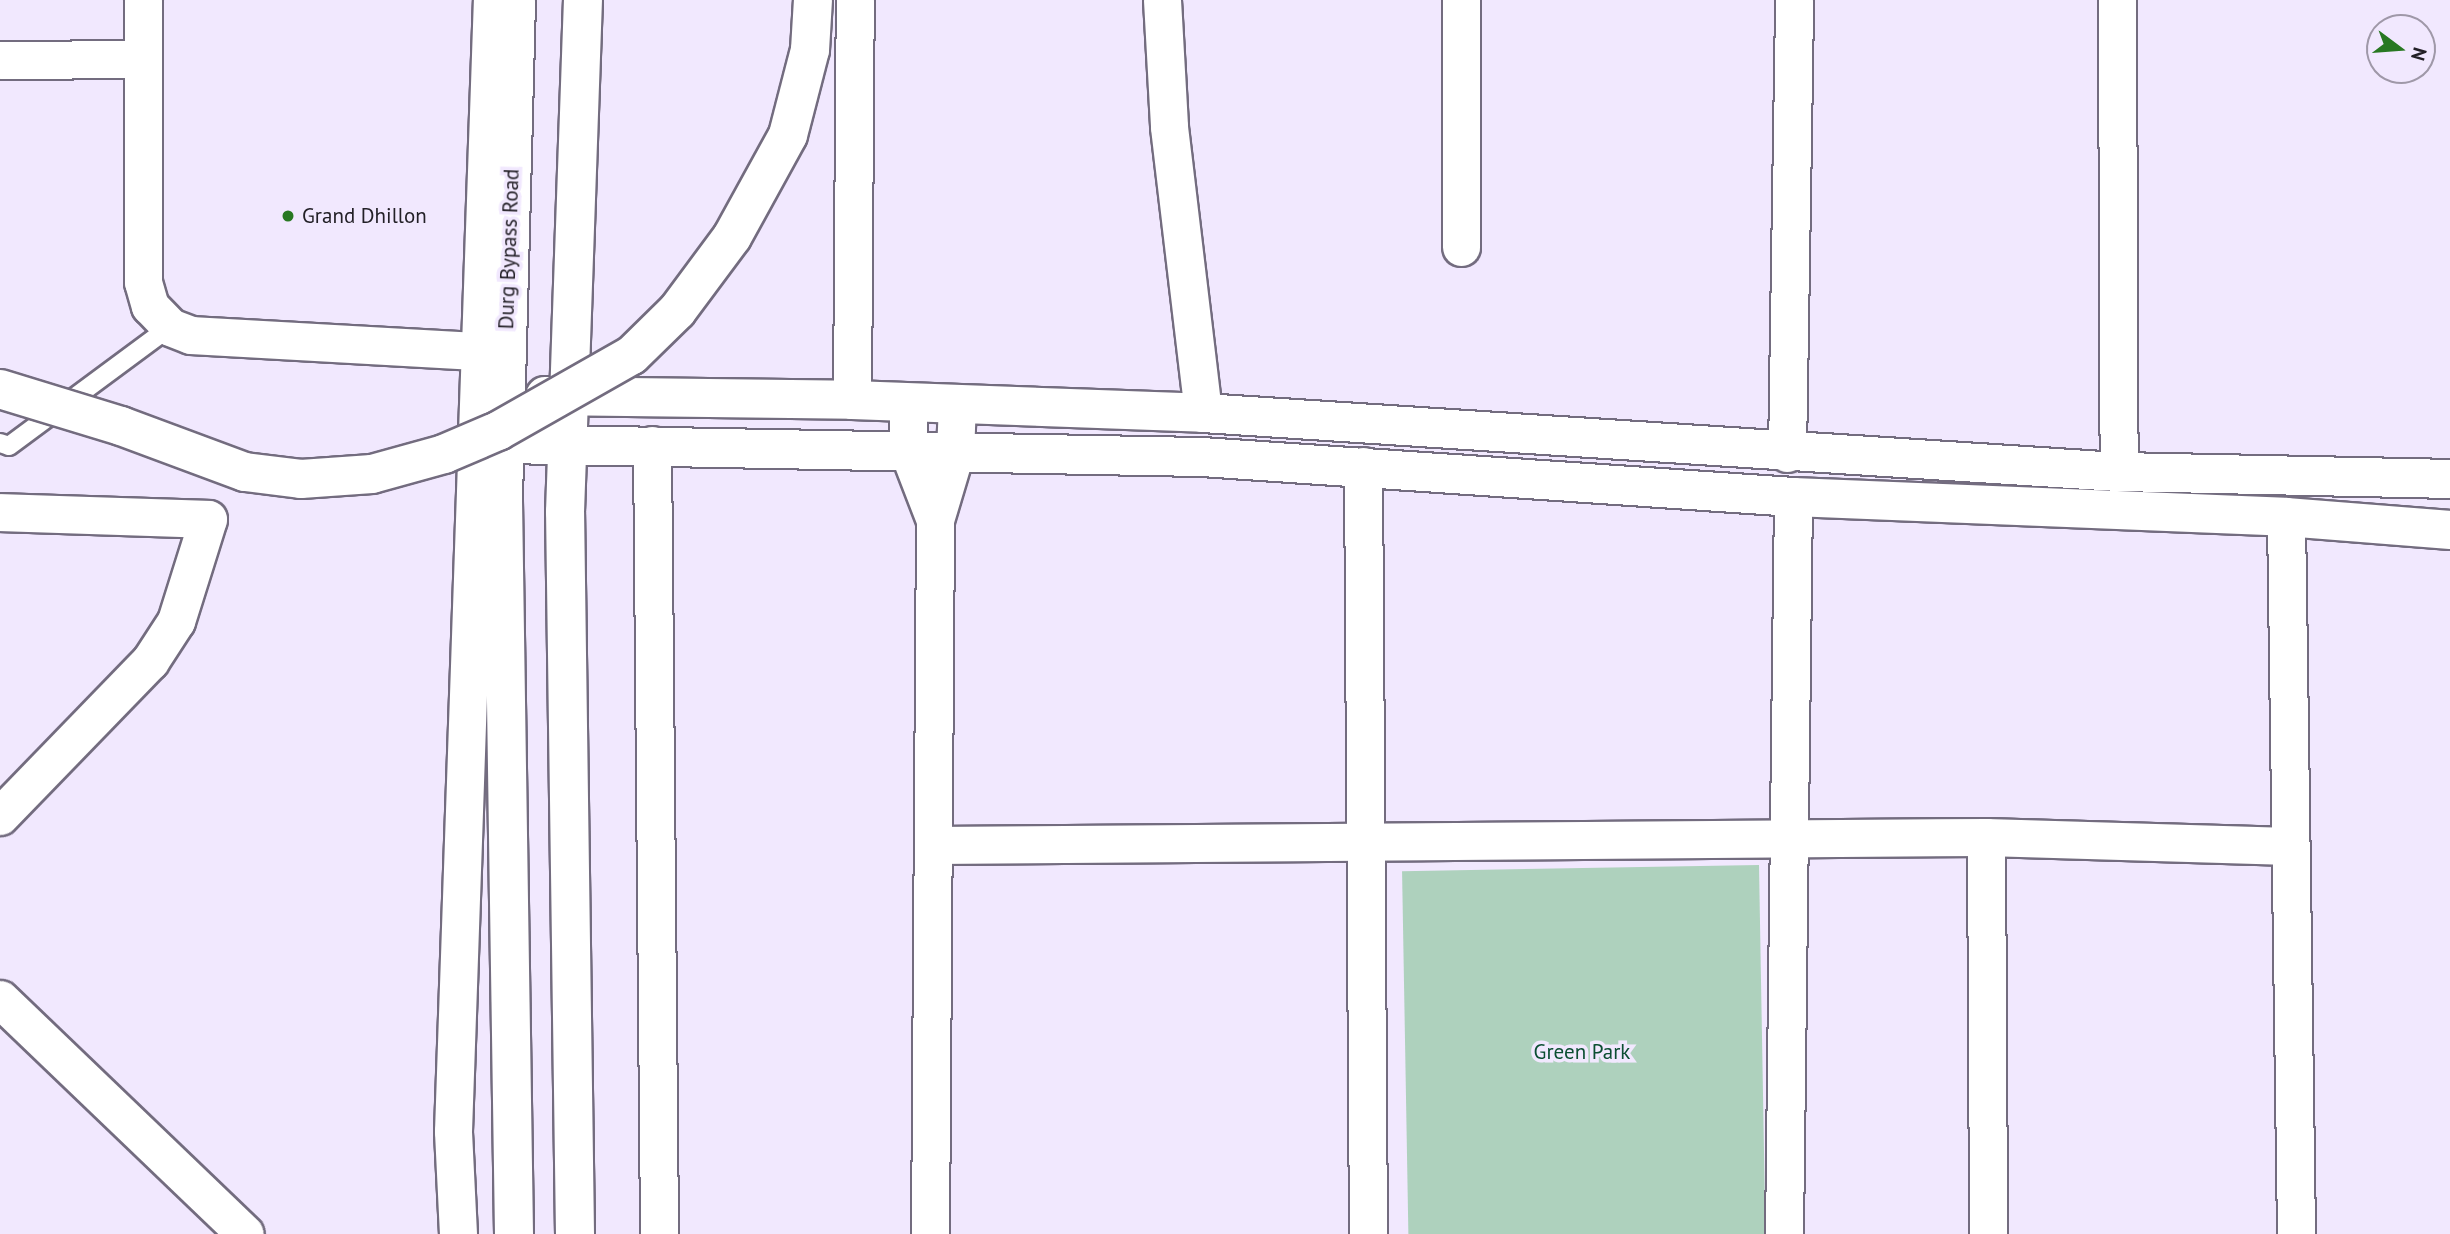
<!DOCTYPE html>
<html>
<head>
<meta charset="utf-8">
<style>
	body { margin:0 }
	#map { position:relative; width:2450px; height:1234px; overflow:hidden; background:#f1e8fe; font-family:"PT Sans",sans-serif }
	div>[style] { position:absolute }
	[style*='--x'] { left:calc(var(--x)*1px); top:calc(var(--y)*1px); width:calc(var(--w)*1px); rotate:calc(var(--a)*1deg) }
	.green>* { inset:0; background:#aed1bd; transform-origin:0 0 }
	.roads { filter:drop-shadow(2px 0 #736c7f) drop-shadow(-2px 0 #736c7f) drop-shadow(0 2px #736c7f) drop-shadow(0 -2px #736c7f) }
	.lane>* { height:18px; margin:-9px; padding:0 9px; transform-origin:9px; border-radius:9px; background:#fff }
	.street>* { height:37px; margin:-18.5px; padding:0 18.5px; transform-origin:18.5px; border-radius:18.5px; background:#fff }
	.secondary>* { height:38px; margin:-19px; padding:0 19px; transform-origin:19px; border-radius:19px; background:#fff }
	.highway>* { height:38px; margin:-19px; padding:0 19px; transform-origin:19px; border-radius:19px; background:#fff }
	.bridges { filter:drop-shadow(2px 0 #736c7f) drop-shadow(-2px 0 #736c7f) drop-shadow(0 2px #736c7f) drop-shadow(0 -2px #736c7f) }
	.secondary-bridge>* { height:38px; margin:-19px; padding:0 19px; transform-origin:19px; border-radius:19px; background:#fff }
	.dots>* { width:19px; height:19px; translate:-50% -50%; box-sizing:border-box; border:4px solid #f1e8fe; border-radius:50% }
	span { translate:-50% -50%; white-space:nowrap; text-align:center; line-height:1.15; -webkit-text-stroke:7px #f1e8fe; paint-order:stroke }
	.poi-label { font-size:21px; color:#232027 }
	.left { translate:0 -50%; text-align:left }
	.street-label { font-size:21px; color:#232027 }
	.park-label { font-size:21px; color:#0b4e32 }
	.north { position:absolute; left:2366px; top:14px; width:70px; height:70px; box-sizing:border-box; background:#f1e8fe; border:2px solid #9f98a8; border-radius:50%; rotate:106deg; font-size:19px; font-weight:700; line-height:28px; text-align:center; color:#232027 }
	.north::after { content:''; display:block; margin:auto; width:24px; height:32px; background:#287822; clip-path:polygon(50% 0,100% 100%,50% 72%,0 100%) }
</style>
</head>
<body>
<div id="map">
	<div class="green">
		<div style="left:1759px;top:865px;width:369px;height:357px;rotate:89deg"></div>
	</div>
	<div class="roads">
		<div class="lane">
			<div style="--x:0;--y:443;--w:9;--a:18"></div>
			<div style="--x:9;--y:446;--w:200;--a:-36.5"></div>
		</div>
		<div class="street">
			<div style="--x:143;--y:0;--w:282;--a:90"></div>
			<div style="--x:143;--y:282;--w:25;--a:74"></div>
			<div style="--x:150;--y:306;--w:29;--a:46"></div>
			<div style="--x:170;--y:327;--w:22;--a:21"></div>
			<div style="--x:191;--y:335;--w:289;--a:3.2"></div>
			<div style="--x:1162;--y:0;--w:127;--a:86.8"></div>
			<div style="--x:1169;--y:127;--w:288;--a:83.2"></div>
			<div style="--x:1461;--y:0;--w:247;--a:90"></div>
			<div style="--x:2117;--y:0;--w:472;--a:89.8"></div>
			<div style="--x:0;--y:60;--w:140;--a:-0.4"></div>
			<div style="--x:852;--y:400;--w:400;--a:-89.6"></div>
			<div style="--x:908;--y:404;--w:46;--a:90"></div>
			<div style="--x:908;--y:450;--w:75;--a:68.9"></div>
			<div style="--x:935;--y:520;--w:714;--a:90.4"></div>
			<div style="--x:652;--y:445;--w:789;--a:89.49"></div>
			<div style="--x:1787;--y:453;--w:453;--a:-89.1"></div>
			<div style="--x:1363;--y:466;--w:768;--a:89.63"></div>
			<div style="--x:0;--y:512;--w:208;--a:1.9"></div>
			<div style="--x:208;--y:519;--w:107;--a:107.4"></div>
			<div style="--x:176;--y:621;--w:48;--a:123"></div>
			<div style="--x:150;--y:661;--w:216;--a:134.1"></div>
			<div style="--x:2286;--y:517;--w:717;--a:89.2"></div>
			<div style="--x:935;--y:520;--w:70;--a:-73.4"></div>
			<div style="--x:955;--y:453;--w:50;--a:-87.7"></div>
			<div style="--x:1986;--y:837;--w:397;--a:89.7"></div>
			<div style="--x:933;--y:845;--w:1053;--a:-0.44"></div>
			<div style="--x:1986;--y:837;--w:304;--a:1.7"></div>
			<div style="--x:0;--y:999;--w:339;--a:43.8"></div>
			<div style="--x:458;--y:1234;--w:103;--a:-92.8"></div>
			<div style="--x:453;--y:1131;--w:1132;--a:-88.03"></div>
			<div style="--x:1784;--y:1234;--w:737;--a:-89.3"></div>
		</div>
		<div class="secondary">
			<div style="--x:545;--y:396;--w:307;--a:0.7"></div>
			<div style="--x:852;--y:400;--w:351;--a:2.1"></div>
			<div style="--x:1203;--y:413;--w:918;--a:3.69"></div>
			<div style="--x:2119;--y:472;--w:331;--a:1.2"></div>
			<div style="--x:504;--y:444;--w:698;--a:1.07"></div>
			<div style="--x:1202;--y:457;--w:592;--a:3.87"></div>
			<div style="--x:1793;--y:497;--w:493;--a:2.3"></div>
			<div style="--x:2286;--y:517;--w:165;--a:4.5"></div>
		</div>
		<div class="highway">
			<div style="--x:514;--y:1234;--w:736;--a:-90.86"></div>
			<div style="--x:503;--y:498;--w:498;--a:-88.5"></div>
			<div style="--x:575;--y:1234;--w:722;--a:-90.79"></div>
			<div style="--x:565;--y:512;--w:512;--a:-87.99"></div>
		</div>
	</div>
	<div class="bridges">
		<div class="secondary-bridge">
			<div style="--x:0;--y:389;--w:127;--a:17"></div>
			<div style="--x:121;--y:426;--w:132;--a:20.4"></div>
			<div style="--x:245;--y:472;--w:56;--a:7.1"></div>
			<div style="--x:301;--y:479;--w:71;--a:-4"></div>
			<div style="--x:372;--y:474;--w:75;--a:-15.5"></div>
			<div style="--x:444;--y:454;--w:59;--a:-23.1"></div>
			<div style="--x:498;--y:431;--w:154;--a:-29.6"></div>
			<div style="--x:632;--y:355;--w:63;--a:-44.4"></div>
			<div style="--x:677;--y:311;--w:92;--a:-53.4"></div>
			<div style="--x:732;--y:237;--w:116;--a:-61.2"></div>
			<div style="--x:788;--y:135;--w:88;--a:-75.5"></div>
			<div style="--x:810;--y:50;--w:50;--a:-86.6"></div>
		</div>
	</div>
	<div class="dots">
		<div style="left:288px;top:216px;background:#287822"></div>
	</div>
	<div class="poi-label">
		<span class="left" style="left:302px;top:216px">Grand Dhillon</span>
	</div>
	<div class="street-label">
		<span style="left:509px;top:249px;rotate:-88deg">Durg Bypass Road</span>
	</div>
	<div class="park-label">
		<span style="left:1582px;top:1052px">Green Park</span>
	</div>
	<div class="north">N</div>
</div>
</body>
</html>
